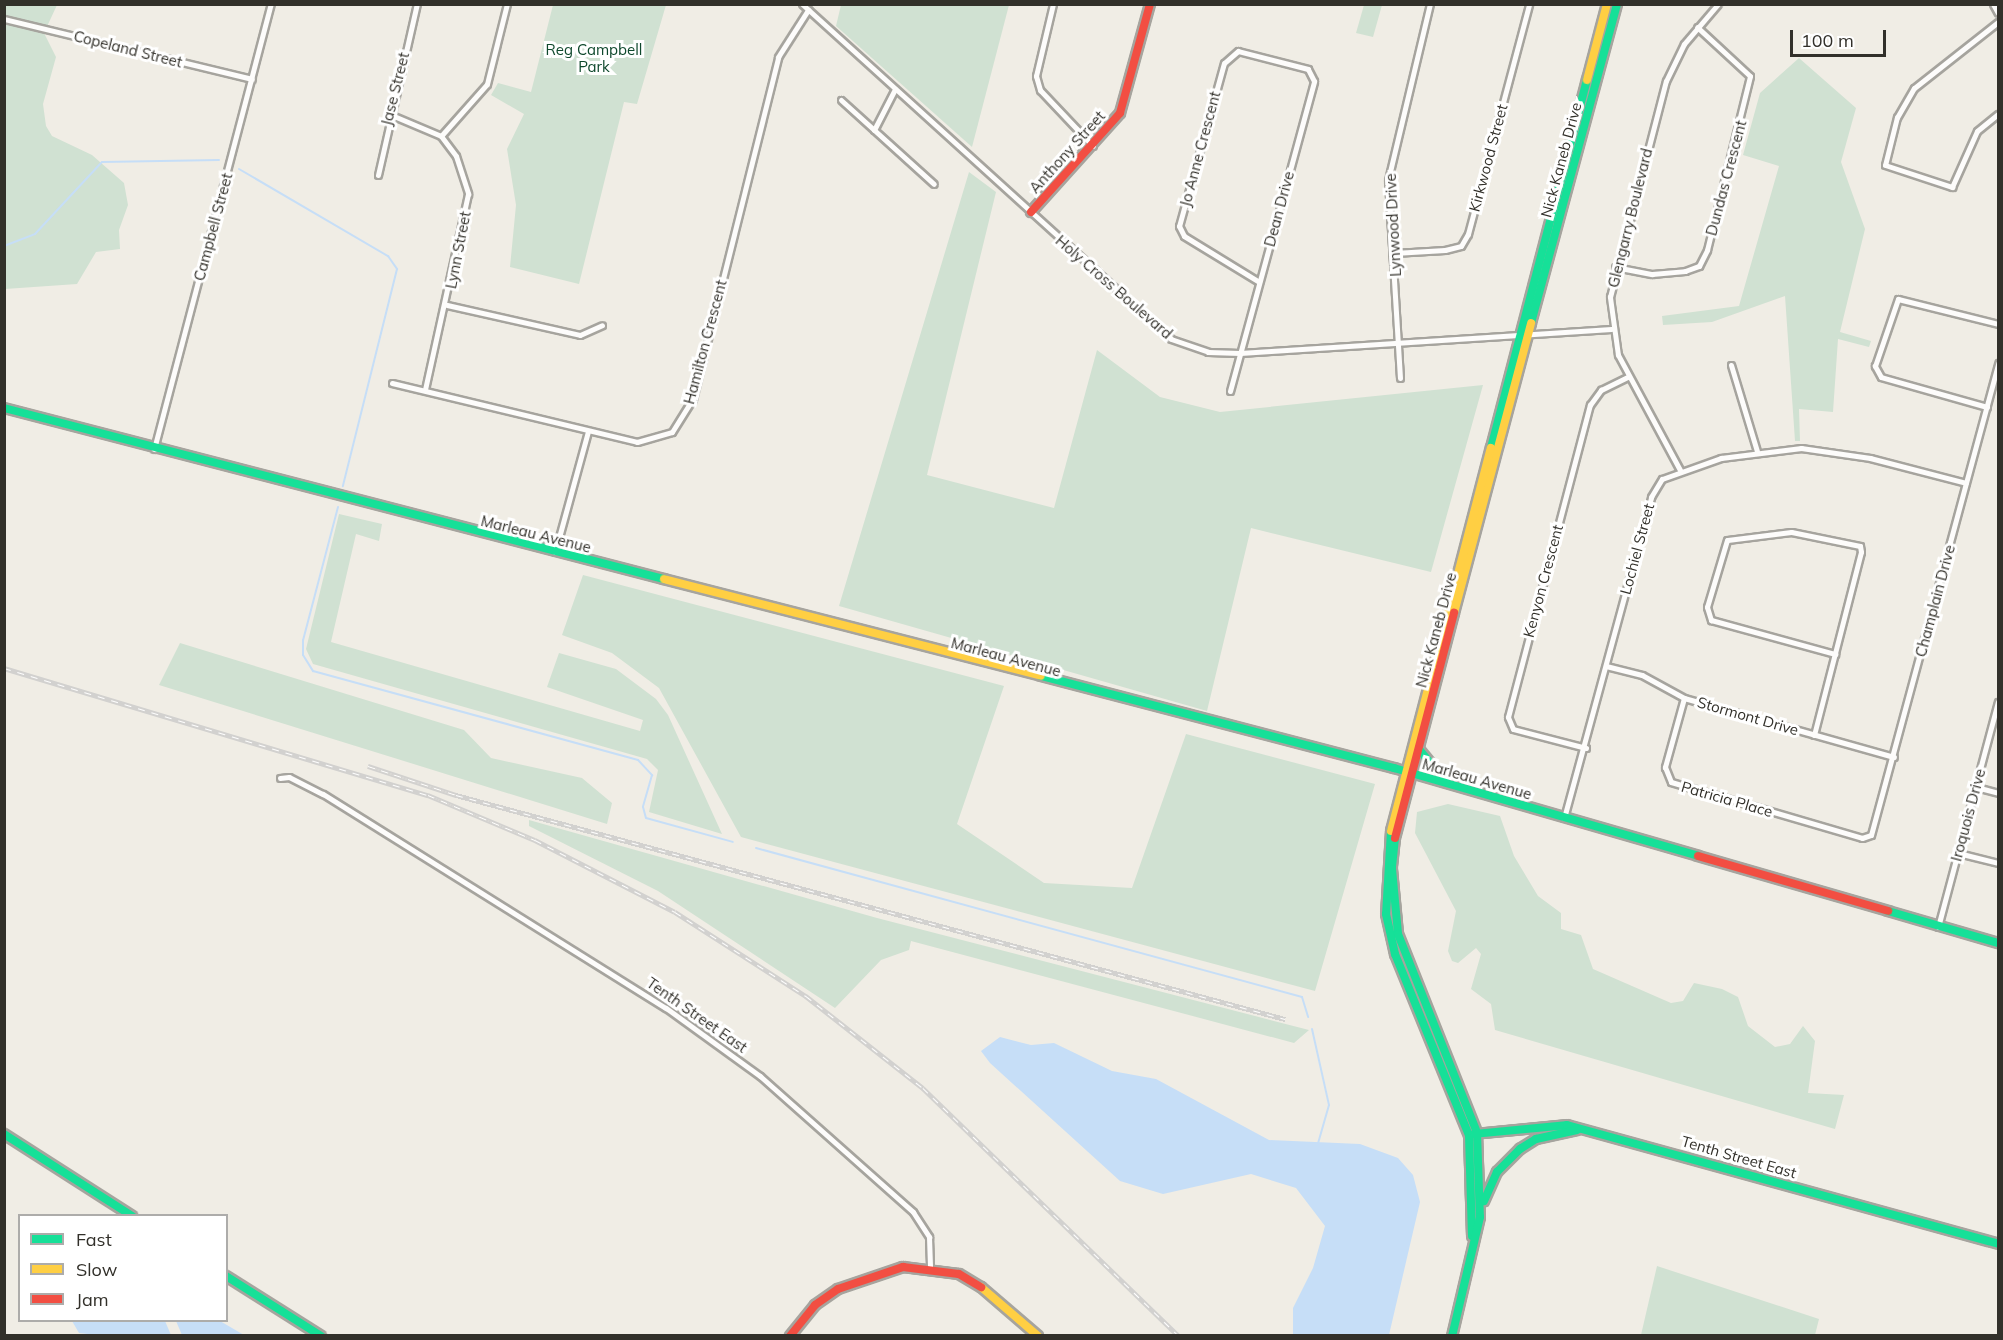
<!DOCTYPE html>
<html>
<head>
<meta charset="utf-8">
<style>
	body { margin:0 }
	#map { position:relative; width:2003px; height:1340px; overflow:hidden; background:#f0ede5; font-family:Mulish,sans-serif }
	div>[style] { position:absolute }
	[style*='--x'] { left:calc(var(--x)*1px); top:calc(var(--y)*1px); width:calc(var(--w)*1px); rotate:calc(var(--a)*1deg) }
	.green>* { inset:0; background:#d0e1d2 }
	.water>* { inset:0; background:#c6def7 }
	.stream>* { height:2px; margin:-1px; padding:0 1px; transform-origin:1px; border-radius:1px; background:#c6def7 }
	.roads { filter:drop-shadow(2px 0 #a6a49e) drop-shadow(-2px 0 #a6a49e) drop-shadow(0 2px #a6a49e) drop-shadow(0 -2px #a6a49e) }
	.street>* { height:5px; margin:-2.5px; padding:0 2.5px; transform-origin:2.5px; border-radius:2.5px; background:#fdfcfb }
	.fast>* { height:8px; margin:-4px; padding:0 4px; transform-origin:4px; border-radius:4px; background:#16e098 }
	.slow>* { height:8px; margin:-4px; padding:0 4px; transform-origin:4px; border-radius:4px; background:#ffcf43 }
	.jam>* { height:8px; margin:-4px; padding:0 4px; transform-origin:4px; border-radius:4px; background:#f24e42 }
	.rail>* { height:4.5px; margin-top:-2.25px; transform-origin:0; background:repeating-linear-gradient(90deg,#fff 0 7px,#d2d1cf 0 14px); box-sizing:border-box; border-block:2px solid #d2d1cf }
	span { translate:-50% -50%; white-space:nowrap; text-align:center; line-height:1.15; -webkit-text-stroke:6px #fff; paint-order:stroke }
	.street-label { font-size:15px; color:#32302a }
	.park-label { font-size:15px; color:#0e482c }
	.frame { position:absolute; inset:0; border:6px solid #32302a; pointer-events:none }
	.legend { position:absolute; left:18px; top:1214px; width:210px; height:108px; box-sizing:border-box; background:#fff; border:2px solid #adacaa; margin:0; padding:8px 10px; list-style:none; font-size:18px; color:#32302a }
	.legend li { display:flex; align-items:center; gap:12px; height:30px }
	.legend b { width:30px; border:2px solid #adacaa }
	.scale { position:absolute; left:1790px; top:30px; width:96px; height:27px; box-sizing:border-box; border:3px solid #32302a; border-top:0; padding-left:8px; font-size:18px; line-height:21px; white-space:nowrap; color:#32302a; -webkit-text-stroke:4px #fff; paint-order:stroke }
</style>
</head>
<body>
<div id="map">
	<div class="green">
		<div style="clip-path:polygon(5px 5px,57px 5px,44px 33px,56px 57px,43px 104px,46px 126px,52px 136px,92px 155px,124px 183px,128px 205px,119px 230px,120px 249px,96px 252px,77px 284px,5px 289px)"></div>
		<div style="clip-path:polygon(553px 5px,666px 5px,637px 104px,624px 102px,579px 284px,510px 267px,516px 205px,507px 149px,524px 114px,491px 95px,498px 83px,531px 92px)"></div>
		<div style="clip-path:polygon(841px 5px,1009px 5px,972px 147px,836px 26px)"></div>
		<div style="clip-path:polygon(1364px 5px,1382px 5px,1373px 37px,1356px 33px)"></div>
		<div style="clip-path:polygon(1799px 58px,1856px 108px,1841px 162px,1865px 229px,1840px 332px,1871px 341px,1869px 347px,1838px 339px,1833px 412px,1799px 409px,1800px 441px,1795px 441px,1785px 296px,1712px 322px,1663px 325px,1662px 316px,1739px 306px,1779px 166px,1743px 155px,1760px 93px)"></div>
		<div style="clip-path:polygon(969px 172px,996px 192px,927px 475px,1054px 508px,1097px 350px,1160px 397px,1220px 412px,1483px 385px,1431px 572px,1251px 528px,1207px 711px,839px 606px)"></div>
		<div style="clip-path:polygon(339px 514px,382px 524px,379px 541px,356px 534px,331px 642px,640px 731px,643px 720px,547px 687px,559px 653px,616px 669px,656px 699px,668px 715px,722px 834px,649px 812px,658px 770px,647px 759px,313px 664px,306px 649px)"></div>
		<div style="clip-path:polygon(583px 575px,1004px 686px,957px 824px,1044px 883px,1132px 888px,1186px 734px,1375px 784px,1315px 991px,741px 837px,659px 688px,612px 653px,562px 635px)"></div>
		<div style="clip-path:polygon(180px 643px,464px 730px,491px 758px,582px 778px,612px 803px,607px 824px,159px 685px)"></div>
		<div style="clip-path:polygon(1448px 804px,1500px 816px,1514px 856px,1538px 896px,1561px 913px,1561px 929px,1581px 935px,1593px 969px,1671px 1003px,1683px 1001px,1694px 983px,1722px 989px,1738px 997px,1748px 1026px,1775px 1047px,1790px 1044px,1803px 1026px,1815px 1041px,1808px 1093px,1844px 1095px,1835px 1129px,1495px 1030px,1491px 1004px,1471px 989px,1481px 954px,1476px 948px,1458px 963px,1452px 961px,1448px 951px,1456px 911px,1415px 833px,1417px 812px)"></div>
		<div style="clip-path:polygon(529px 820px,877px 918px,1309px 1030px,1294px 1043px,911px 941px,909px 950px,881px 960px,835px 1008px,658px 891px,529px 826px)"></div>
		<div style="clip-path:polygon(1657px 1266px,1819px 1319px,1815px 1335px,1641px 1335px)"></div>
	</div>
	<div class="water">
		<div style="clip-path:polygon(1000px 1037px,1031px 1045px,1054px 1043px,1112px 1071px,1156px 1079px,1269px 1140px,1360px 1144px,1398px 1158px,1413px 1175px,1420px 1202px,1389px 1335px,1293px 1335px,1293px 1308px,1313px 1268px,1325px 1226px,1296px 1188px,1251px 1174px,1163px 1194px,1120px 1181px,990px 1063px,981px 1051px)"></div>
		<div style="clip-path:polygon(72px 1321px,165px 1321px,171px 1335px,96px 1335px,79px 1333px)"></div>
		<div style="clip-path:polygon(176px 1321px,220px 1321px,244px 1335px,182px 1335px)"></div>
	</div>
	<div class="stream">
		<div style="--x:239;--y:169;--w:173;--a:30.3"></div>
		<div style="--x:388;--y:256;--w:16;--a:55"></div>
		<div style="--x:397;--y:269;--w:224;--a:104"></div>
		<div style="--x:4;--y:246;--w:33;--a:-21"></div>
		<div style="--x:35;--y:234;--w:98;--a:-47.1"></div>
		<div style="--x:102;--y:162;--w:117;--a:-1"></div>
		<div style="--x:338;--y:507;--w:138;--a:104.7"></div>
		<div style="--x:303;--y:640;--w:15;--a:90"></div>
		<div style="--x:303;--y:655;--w:19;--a:58"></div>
		<div style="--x:313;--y:671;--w:337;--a:15.3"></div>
		<div style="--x:638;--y:760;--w:21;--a:47"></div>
		<div style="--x:652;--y:775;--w:33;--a:106"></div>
		<div style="--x:643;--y:807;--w:11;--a:75"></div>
		<div style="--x:646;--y:818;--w:90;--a:15.4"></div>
		<div style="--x:756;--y:848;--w:566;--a:15.26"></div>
		<div style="--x:1302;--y:997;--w:21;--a:73"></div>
		<div style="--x:1312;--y:1029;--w:78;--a:77.4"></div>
		<div style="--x:1329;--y:1105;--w:40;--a:106"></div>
	</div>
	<div class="roads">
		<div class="street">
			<div style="--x:802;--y:4;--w:498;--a:42.2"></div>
			<div style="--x:1171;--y:339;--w:39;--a:19"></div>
			<div style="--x:1208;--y:352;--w:32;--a:2"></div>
			<div style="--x:1240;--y:353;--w:372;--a:-3.7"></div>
			<div style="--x:1053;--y:4;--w:74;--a:103.3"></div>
			<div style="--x:1036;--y:76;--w:15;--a:74"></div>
			<div style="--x:1040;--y:90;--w:77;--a:46.6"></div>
			<div style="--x:1993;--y:4;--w:10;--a:61"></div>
			<div style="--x:4;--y:19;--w:255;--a:13.6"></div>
			<div style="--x:1998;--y:22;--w:107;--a:141.8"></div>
			<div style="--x:1914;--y:88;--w:34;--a:120"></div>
			<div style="--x:1897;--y:117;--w:49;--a:104"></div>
			<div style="--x:1885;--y:165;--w:71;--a:18.2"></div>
			<div style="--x:1952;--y:187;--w:61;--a:-65.9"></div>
			<div style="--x:1977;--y:131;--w:27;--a:-39"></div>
			<div style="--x:841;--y:100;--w:125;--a:42.1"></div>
			<div style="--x:389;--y:114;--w:56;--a:22.9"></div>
			<div style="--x:441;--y:136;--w:25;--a:53"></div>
			<div style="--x:456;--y:156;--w:40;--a:72"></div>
			<div style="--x:468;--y:194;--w:200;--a:102.4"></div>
			<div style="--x:874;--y:130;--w:46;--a:-62.9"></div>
			<div style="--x:441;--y:136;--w:69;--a:-48.5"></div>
			<div style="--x:487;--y:84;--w:82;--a:-76"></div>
			<div style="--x:378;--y:175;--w:175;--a:-77.2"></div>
			<div style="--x:1394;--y:253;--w:51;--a:-3.4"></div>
			<div style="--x:1445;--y:250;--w:16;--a:-14"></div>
			<div style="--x:1461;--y:246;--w:14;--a:-60"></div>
			<div style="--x:1468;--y:234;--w:238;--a:-75.1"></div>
			<div style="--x:1615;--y:267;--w:38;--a:11"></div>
			<div style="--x:1652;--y:274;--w:33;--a:-5"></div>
			<div style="--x:1685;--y:271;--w:15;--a:-20"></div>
			<div style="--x:1699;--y:266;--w:18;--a:-63"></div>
			<div style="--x:1707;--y:250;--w:179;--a:-76.1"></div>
			<div style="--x:1750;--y:76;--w:72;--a:-137.2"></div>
			<div style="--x:447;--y:305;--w:136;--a:12.7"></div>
			<div style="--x:580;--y:335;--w:24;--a:-24"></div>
			<div style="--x:1731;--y:365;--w:90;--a:73.2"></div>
			<div style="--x:1400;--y:378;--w:198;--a:-93.5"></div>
			<div style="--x:1388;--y:180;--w:181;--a:-76.6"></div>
			<div style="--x:392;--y:383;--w:252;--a:13.5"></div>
			<div style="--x:637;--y:442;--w:36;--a:-16"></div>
			<div style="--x:672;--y:432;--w:39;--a:-58"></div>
			<div style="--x:693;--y:399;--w:352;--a:-76"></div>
			<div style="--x:778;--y:57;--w:56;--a:-57.4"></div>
			<div style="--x:1230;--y:391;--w:321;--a:-74.8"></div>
			<div style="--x:1314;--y:81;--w:13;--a:-117"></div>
			<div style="--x:1308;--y:69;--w:72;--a:-165.6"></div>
			<div style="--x:1238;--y:51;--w:18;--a:139"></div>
			<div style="--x:1224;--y:63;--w:169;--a:105.4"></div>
			<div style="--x:1179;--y:226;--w:11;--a:63"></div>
			<div style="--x:1184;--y:236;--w:88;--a:31.5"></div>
			<div style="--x:1987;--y:407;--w:110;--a:-164.2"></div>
			<div style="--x:1881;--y:377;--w:13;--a:-119"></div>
			<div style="--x:1875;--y:366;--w:71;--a:-71.1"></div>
			<div style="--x:1898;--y:299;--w:103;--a:14"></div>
			<div style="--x:154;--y:449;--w:460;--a:-75.3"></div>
			<div style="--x:1680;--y:470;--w:131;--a:-118.3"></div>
			<div style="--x:1618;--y:355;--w:59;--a:-97.9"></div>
			<div style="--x:1610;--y:297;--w:223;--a:-75.5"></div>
			<div style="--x:1666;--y:81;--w:41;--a:-64.1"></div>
			<div style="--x:1684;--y:44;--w:52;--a:-49.6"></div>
			<div style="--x:555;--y:552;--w:125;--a:-74.7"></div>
			<div style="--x:1606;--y:666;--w:37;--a:14"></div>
			<div style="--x:1642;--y:675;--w:48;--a:28.7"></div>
			<div style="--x:1684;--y:698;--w:218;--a:15.7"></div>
			<div style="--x:1684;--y:698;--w:72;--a:105.4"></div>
			<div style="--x:1665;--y:767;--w:16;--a:68"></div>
			<div style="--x:1671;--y:782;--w:199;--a:16.3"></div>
			<div style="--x:1862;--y:838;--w:9;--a:-18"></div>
			<div style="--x:1871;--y:835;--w:489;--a:-74.9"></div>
			<div style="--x:1814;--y:735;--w:189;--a:-75.6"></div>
			<div style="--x:1861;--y:552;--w:6;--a:-99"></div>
			<div style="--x:1860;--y:546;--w:70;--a:-168.5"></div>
			<div style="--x:1791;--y:532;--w:64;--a:172.9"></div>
			<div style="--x:1727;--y:540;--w:70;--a:106.6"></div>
			<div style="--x:1707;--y:607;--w:14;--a:73"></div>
			<div style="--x:1711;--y:620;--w:129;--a:15.3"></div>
			<div style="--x:1586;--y:748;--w:75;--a:-165.4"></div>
			<div style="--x:1513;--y:729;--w:13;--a:-113"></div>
			<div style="--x:1508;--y:717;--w:323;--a:-75.3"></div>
			<div style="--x:1590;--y:405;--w:19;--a:-54"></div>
			<div style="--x:1601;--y:390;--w:30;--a:-26"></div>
			<div style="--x:280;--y:778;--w:9;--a:-6"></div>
			<div style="--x:289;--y:777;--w:38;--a:27"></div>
			<div style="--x:323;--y:794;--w:404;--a:32"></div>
			<div style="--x:666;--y:1008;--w:116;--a:35.9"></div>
			<div style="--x:760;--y:1076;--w:205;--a:41.6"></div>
			<div style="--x:913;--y:1212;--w:30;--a:57"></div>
			<div style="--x:929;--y:1237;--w:30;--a:88"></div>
			<div style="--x:1976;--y:787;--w:23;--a:15"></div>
			<div style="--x:1564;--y:818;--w:333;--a:-74.8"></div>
			<div style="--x:1651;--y:497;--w:21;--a:-59"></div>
			<div style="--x:1662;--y:479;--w:63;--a:-19.6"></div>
			<div style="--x:1721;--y:458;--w:81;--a:-7.1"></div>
			<div style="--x:1801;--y:448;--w:70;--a:8.2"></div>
			<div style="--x:1870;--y:458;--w:99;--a:14.6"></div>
			<div style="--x:1958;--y:853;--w:41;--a:14"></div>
			<div style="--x:1938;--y:927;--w:233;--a:-75.1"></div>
		</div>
		<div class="fast">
			<div style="--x:1531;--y:323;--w:330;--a:-74.9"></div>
			<div style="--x:4;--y:408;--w:682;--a:14.53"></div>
			<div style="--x:1491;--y:448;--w:380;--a:-75.4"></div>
			<div style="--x:1041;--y:676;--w:365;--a:14.6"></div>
			<div style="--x:1394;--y:768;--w:316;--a:16.1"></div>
			<div style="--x:1418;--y:748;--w:44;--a:50.5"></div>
			<div style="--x:1391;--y:831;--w:83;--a:93.4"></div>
			<div style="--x:1386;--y:914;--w:41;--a:77.3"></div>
			<div style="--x:1395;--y:954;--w:196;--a:67.8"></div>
			<div style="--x:1469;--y:1135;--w:101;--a:88.3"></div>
			<div style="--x:1395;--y:838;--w:31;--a:96"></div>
			<div style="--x:1392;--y:869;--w:65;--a:84.7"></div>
			<div style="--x:1398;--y:934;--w:214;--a:68.3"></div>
			<div style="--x:1477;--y:1133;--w:84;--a:88"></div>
			<div style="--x:1480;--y:1217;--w:122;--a:103.2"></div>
			<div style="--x:1888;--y:911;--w:115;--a:16.2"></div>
			<div style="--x:4;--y:1134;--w:152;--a:32.6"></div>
			<div style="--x:1474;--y:1134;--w:93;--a:-5.5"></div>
			<div style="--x:1567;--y:1125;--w:447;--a:15.4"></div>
			<div style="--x:1484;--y:1201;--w:32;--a:-66"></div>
			<div style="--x:1497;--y:1172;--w:33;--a:-45"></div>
			<div style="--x:1520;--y:1149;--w:19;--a:-32"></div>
			<div style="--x:1536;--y:1139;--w:42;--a:-12.4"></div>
			<div style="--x:226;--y:1276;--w:112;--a:32.3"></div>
		</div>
		<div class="slow">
			<div style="--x:1587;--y:80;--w:79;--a:-75.3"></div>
			<div style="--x:664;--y:579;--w:389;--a:14.4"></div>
			<div style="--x:1454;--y:613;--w:300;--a:-75.1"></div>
			<div style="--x:1391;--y:831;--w:396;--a:-75.4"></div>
			<div style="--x:981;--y:1287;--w:75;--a:40.7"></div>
		</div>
		<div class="jam">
			<div style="--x:1031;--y:212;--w:133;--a:-48"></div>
			<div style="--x:1120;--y:113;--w:113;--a:-74.6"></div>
			<div style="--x:1395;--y:838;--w:233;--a:-75.3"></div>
			<div style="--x:1698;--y:856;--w:198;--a:16.1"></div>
			<div style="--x:790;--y:1336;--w:40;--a:-51"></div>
			<div style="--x:815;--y:1305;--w:28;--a:-35"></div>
			<div style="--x:838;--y:1289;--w:69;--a:-18.7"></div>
			<div style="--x:903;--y:1267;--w:56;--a:7.1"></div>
			<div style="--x:959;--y:1274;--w:26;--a:31"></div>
		</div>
	</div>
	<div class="rail">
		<div style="--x:4;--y:668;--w:443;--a:16.7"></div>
		<div style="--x:428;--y:795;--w:116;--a:22.8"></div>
		<div style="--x:535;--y:840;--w:157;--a:27.2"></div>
		<div style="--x:675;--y:912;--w:156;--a:32.7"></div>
		<div style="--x:806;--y:996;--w:149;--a:38.2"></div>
		<div style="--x:923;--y:1088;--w:356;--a:44.1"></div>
		<div style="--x:368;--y:766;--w:93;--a:18.2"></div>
		<div style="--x:456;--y:795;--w:859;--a:15.12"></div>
	</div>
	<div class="street-label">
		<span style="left:128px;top:49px;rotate:14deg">Copeland Street</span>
		<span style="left:395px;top:89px;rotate:-76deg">Jase Street</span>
		<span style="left:1200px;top:149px;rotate:-75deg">Jo Anne Crescent</span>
		<span style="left:1067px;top:152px;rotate:-48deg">Anthony Street</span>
		<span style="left:1488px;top:158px;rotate:-75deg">Kirkwood Street</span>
		<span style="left:1561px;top:160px;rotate:-75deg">Nick Kaneb Drive</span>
		<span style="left:1726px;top:178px;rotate:-75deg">Dundas Crescent</span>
		<span style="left:1279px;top:209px;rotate:-75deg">Dean Drive</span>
		<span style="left:1630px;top:218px;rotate:-76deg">Glengarry Boulevard</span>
		<span style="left:1393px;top:225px;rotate:-93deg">Lynwood Drive</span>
		<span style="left:213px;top:227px;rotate:-75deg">Campbell Street</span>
		<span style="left:458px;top:250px;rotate:-79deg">Lynn Street</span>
		<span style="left:1114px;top:287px;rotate:41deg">Holy Cross Boulevard</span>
		<span style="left:705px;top:342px;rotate:-75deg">Hamilton Crescent</span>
		<span style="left:536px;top:534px;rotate:14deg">Marleau Avenue</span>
		<span style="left:1637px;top:549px;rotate:-75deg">Lochiel Street</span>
		<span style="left:1543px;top:581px;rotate:-75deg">Kenyon Crescent</span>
		<span style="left:1935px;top:601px;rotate:-75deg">Champlain Drive</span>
		<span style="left:1436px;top:630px;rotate:-75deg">Nick Kaneb Drive</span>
		<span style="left:1006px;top:657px;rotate:15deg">Marleau Avenue</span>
		<span style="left:1748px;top:716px;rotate:16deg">Stormont Drive</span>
		<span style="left:1477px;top:779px;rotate:16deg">Marleau Avenue</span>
		<span style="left:1727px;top:799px;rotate:16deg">Patricia Place</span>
		<span style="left:1968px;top:815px;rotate:-75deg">Iroquois Drive</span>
		<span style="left:697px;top:1015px;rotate:35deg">Tenth Street East</span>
		<span style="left:1739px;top:1157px;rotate:16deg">Tenth Street East</span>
	</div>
	<div class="park-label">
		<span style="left:594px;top:58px">Reg Campbell<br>Park</span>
	</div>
	<div class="frame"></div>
	<ul class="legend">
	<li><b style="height:8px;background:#16e098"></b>Fast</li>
	<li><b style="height:8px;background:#ffcf43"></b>Slow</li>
	<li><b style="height:8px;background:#f24e42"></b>Jam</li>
	</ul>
	<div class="scale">100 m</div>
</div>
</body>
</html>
